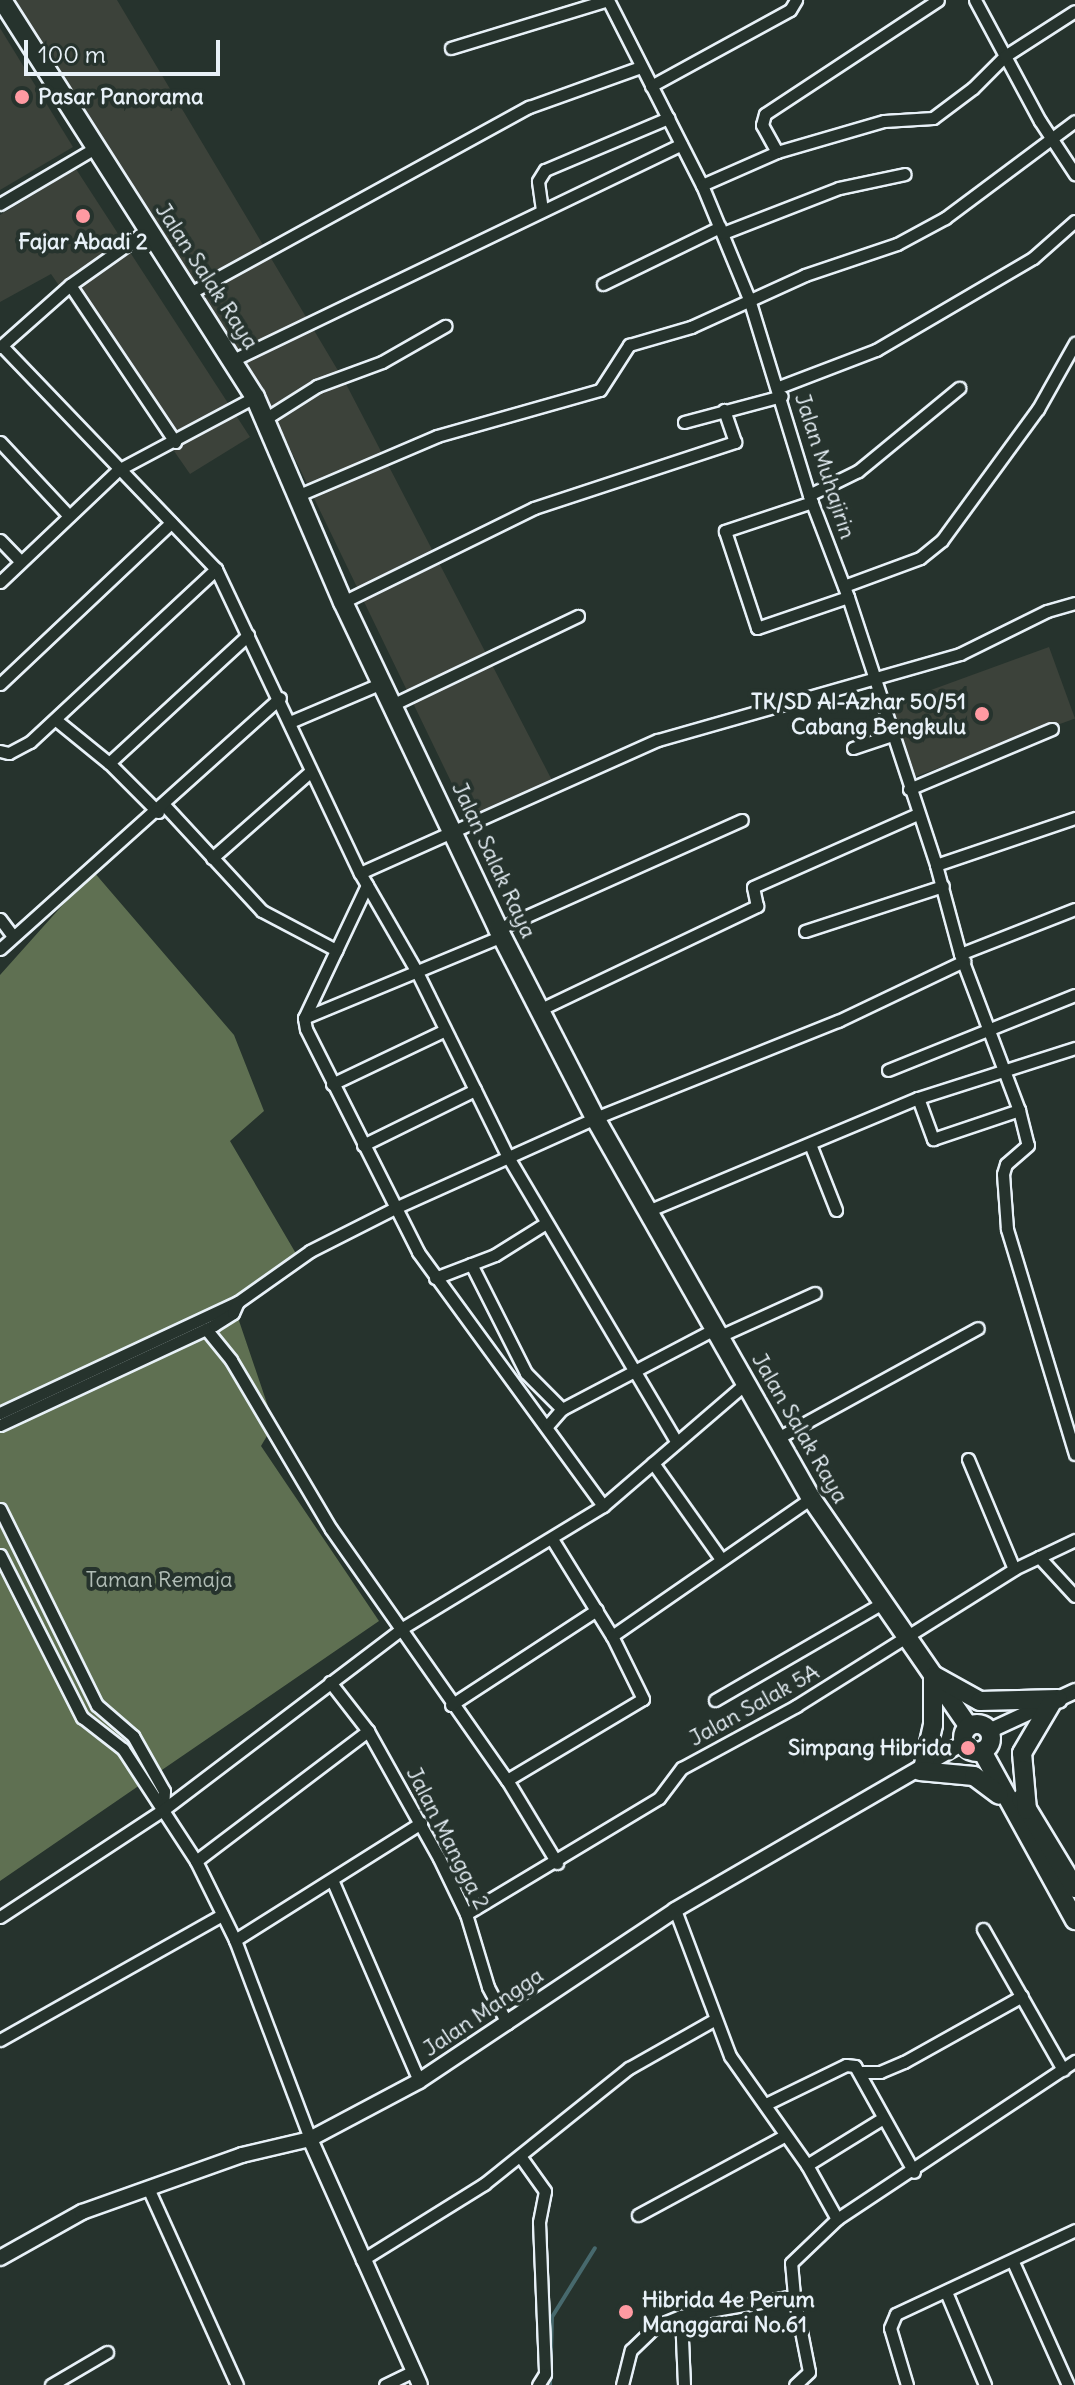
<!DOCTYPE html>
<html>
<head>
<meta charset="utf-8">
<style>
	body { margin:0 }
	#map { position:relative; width:1075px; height:2385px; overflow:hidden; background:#26332d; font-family:Delius,sans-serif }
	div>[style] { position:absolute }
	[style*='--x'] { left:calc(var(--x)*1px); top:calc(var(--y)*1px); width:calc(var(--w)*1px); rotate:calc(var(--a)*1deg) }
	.built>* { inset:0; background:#3c423a; transform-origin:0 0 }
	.green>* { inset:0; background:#5f7052 }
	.stream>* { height:4px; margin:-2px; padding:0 2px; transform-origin:2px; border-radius:2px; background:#47696d }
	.roads { filter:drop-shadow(2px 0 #e8f1f8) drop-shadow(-2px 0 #e8f1f8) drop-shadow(0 2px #e8f1f8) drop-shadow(0 -2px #e8f1f8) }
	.minor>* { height:11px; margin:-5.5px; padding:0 5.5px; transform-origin:5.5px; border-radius:5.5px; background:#26332d }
	.tertiary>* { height:14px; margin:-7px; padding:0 7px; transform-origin:7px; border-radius:7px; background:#26332d }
	.primary>* { height:18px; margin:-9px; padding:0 9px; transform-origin:9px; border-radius:9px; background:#26332d }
	.primary>.ring { margin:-9px; padding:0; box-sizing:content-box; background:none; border:18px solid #26332d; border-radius:50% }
	.dots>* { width:22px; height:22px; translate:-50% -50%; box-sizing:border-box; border:4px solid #26332d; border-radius:50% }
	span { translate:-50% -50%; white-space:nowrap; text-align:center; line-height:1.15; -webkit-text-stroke:8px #26332d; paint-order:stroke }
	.poi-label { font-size:22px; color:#e8f1f8; font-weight:700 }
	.left { translate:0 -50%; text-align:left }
	.right { translate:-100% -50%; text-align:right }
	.street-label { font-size:22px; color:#e8f1f8 }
	.park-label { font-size:22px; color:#b1bdb6 }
	.scale { position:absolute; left:24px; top:40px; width:196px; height:36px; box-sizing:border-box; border:4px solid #e8f1f8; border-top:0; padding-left:10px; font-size:24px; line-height:28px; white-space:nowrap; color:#e8f1f8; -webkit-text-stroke:6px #26332d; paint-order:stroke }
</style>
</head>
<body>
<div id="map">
	<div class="built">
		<div style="clip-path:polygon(14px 0,117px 0,346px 384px,555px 786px,471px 823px,282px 432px)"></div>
		<div style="clip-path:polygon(0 28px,73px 147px,0 190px)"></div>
		<div style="clip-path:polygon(76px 169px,250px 437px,190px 474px,51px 274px,0 302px,0 215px)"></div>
		<div style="left:1049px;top:647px;width:76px;height:173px;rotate:70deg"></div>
	</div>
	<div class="green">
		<div style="clip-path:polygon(93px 871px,234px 1035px,264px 1111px,230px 1141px,298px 1257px,233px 1303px,274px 1424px,261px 1446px,379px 1621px,0 1881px,0 975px)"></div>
	</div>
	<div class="stream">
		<div style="--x:550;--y:2385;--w:68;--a:-88.3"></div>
		<div style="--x:552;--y:2317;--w:81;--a:-58.1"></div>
	</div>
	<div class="roads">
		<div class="minor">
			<div style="--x:975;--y:0;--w:137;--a:61.8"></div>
			<div style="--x:1040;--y:121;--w:64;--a:56.6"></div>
			<div style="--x:451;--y:48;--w:164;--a:-17"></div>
			<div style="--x:608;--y:0;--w:208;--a:63.1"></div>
			<div style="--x:702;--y:185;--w:123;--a:67.6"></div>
			<div style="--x:749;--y:299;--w:205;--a:73"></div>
			<div style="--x:809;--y:495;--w:109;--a:69.1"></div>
			<div style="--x:848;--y:597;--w:282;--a:71.8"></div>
			<div style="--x:936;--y:865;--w:92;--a:74.9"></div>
			<div style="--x:960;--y:954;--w:167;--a:69.3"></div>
			<div style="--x:1019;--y:1110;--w:36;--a:76"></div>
			<div style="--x:1028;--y:1145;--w:29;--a:139"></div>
			<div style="--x:1006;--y:1164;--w:10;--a:107"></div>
			<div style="--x:1003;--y:1174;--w:55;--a:85.8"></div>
			<div style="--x:1007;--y:1229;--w:235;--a:73.2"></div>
			<div style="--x:651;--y:86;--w:158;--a:-28.7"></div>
			<div style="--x:790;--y:10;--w:12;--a:-59"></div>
			<div style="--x:777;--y:152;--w:31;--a:-119"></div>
			<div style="--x:762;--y:125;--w:11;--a:-75"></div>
			<div style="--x:765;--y:114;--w:207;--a:-33.4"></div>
			<div style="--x:702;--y:185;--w:82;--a:-23.7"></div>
			<div style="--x:777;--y:152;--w:111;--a:-16.2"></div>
			<div style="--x:884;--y:121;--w:49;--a:-3.5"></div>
			<div style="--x:933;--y:118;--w:50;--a:-36.9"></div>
			<div style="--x:973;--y:88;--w:45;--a:-45"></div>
			<div style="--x:1005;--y:56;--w:83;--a:-32.7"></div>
			<div style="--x:0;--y:204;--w:110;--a:-30.5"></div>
			<div style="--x:542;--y:210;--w:29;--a:-98"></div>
			<div style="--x:538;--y:181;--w:13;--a:-58"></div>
			<div style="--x:545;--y:170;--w:134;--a:-22.9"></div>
			<div style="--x:723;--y:233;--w:124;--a:-21.2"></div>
			<div style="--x:839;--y:188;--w:67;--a:-12"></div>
			<div style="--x:603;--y:284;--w:130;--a:-26"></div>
			<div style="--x:70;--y:285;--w:189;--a:56.2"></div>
			<div style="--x:190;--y:293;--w:387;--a:-28.8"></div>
			<div style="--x:529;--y:107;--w:119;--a:-19.7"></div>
			<div style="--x:2;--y:346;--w:309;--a:46.2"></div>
			<div style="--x:216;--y:569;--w:336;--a:64.7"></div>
			<div style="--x:360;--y:873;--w:114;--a:60.1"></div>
			<div style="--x:417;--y:972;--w:206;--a:63.8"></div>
			<div style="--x:508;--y:1157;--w:330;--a:59.4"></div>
			<div style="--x:0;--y:347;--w:94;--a:-41.5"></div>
			<div style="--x:70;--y:285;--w:97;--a:-35.3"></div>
			<div style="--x:233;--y:360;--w:497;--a:-25.7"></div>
			<div style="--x:779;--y:387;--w:104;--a:-20.9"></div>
			<div style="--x:876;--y:350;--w:182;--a:-30.4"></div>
			<div style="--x:1033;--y:258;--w:56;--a:-41.4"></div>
			<div style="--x:265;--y:419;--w:62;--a:-32.4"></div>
			<div style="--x:317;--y:386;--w:69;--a:-20.3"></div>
			<div style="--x:382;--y:362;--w:73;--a:-29.7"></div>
			<div style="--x:684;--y:422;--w:101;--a:-14.9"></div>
			<div style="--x:0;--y:442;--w:101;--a:47"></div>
			<div style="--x:299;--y:495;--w:150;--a:-23.1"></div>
			<div style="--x:437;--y:436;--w:169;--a:-15.8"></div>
			<div style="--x:600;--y:390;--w:54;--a:-57.2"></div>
			<div style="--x:629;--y:345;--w:65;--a:-16.2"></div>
			<div style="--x:691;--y:327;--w:125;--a:-24.5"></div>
			<div style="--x:805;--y:275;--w:97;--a:-18.6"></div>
			<div style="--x:897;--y:244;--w:55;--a:-28.4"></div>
			<div style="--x:945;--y:218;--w:162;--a:-36.7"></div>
			<div style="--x:809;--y:495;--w:55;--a:-26.1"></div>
			<div style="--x:858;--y:471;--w:131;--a:-39.4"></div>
			<div style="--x:812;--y:502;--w:92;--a:161.6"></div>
			<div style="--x:725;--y:531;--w:102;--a:71.7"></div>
			<div style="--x:757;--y:628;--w:96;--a:-18.8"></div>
			<div style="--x:0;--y:540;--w:30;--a:46"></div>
			<div style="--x:0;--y:582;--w:163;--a:-43.5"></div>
			<div style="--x:118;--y:470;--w:155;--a:-28.1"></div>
			<div style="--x:844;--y:586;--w:81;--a:-20.2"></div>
			<div style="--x:920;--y:558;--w:28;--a:-39"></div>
			<div style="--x:942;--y:540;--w:162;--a:-53.8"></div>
			<div style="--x:1038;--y:409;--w:76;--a:-60.7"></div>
			<div style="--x:343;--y:602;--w:213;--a:-26.2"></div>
			<div style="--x:534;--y:508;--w:212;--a:-18.2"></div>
			<div style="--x:735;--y:442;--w:34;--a:-109"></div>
			<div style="--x:0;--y:684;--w:235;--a:-43.3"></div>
			<div style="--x:394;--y:704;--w:204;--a:-25.6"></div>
			<div style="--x:56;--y:720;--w:68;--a:39.1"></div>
			<div style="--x:290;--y:722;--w:100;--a:-23"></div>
			<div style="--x:853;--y:748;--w:41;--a:-18.4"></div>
			<div style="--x:0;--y:751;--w:9;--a:13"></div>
			<div style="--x:9;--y:753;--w:24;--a:-28"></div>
			<div style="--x:30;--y:742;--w:254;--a:-42.9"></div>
			<div style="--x:909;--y:789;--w:155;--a:-22.8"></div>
			<div style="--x:165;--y:806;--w:143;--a:47.3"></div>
			<div style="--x:262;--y:911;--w:84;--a:27.8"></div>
			<div style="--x:158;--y:812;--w:69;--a:-135"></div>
			<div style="--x:109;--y:763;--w:189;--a:-42.6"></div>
			<div style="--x:212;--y:858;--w:130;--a:-41.3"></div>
			<div style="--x:936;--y:865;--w:147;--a:-18.7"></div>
			<div style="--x:360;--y:873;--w:326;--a:-24.1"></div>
			<div style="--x:658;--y:740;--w:314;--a:-15.9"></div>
			<div style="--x:960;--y:654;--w:97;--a:-26.3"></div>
			<div style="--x:1047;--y:611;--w:29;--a:-16"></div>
			<div style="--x:367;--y:885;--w:147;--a:115.3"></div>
			<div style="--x:304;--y:1018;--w:11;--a:80"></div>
			<div style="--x:306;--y:1029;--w:250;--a:63.3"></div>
			<div style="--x:418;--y:1252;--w:314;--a:53.9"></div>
			<div style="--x:0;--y:919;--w:21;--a:53"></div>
			<div style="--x:498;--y:929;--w:267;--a:-24.1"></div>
			<div style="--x:805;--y:931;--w:145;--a:-18.1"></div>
			<div style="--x:0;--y:949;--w:376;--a:-41.9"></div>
			<div style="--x:960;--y:954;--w:123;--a:-21.4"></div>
			<div style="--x:539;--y:1010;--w:242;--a:-25.5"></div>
			<div style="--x:757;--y:906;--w:19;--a:-102"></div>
			<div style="--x:753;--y:887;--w:180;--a:-23.9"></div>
			<div style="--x:304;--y:1018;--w:214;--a:-22.5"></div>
			<div style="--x:888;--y:1070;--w:201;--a:-21.9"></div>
			<div style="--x:332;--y:1084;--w:125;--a:-25.5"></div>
			<div style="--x:918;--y:1098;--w:44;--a:69.9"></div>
			<div style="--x:933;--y:1139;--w:91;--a:-18.6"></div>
			<div style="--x:810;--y:1144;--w:71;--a:68.5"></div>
			<div style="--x:363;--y:1145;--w:125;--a:-26.2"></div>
			<div style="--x:650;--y:1210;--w:290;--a:-22.7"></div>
			<div style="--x:918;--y:1098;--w:165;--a:-17.7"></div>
			<div style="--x:471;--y:1264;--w:122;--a:63.2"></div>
			<div style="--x:526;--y:1373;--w:51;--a:45"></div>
			<div style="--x:435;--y:1278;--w:64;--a:-21"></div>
			<div style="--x:495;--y:1255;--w:60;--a:-32.1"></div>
			<div style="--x:206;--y:1329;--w:40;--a:51"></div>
			<div style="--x:231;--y:1360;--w:196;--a:59.4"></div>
			<div style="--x:331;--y:1529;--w:307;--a:55"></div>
			<div style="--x:507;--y:1780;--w:97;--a:58.9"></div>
			<div style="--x:720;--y:1336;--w:104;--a:-24.4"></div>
			<div style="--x:0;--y:1413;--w:263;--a:-25"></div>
			<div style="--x:238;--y:1302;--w:88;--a:-35.3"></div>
			<div style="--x:310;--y:1251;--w:95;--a:-26.8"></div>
			<div style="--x:395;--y:1208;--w:219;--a:-24.2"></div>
			<div style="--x:595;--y:1118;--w:262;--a:-21.8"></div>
			<div style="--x:838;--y:1021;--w:140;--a:-25.5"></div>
			<div style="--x:0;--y:1425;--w:236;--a:-25"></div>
			<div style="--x:214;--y:1325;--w:22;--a:-32"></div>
			<div style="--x:233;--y:1313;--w:12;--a:-66"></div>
			<div style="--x:548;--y:1425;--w:21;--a:-49"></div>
			<div style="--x:562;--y:1409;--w:174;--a:-27.7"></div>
			<div style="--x:776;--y:1439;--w:230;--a:-28.8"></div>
			<div style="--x:968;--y:1459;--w:119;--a:67.3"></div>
			<div style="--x:653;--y:1463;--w:118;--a:54.7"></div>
			<div style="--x:0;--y:1509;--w:219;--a:63.7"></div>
			<div style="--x:97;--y:1705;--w:48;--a:40.7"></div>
			<div style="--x:133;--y:1736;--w:63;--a:60.6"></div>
			<div style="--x:164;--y:1791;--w:19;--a:93"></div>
			<div style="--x:552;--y:1539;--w:114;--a:58.3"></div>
			<div style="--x:612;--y:1636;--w:242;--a:-34.7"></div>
			<div style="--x:0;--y:1555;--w:182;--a:63.2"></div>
			<div style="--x:82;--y:1717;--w:52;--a:38"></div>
			<div style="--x:123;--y:1749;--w:134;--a:56.9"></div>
			<div style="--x:196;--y:1861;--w:88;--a:63.7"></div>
			<div style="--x:235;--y:1940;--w:213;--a:69.3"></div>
			<div style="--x:1039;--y:1557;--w:53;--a:47.3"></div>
			<div style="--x:330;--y:1682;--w:62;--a:52.2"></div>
			<div style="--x:368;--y:1731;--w:145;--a:60.8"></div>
			<div style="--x:439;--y:1858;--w:62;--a:64.3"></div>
			<div style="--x:466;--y:1914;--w:76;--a:73.2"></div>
			<div style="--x:488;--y:1987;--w:41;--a:62.2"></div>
			<div style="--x:715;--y:1700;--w:193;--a:-30.1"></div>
			<div style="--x:451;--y:1705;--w:174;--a:-33.1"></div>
			<div style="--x:507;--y:1780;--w:158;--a:-30.8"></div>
			<div style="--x:643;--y:1699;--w:70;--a:-116.2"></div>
			<div style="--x:196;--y:1861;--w:216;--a:-37.1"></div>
			<div style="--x:333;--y:1882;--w:217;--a:66.6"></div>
			<div style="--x:466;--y:1914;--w:225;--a:-31"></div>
			<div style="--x:659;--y:1798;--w:38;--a:-53"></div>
			<div style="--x:682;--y:1768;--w:130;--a:-28.5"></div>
			<div style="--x:796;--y:1706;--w:257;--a:-32.1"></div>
			<div style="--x:1014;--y:1569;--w:68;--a:-25.4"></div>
			<div style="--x:0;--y:1917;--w:195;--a:-33.3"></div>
			<div style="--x:163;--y:1810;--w:303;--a:-37.2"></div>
			<div style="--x:404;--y:1627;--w:233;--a:-31.3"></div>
			<div style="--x:603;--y:1506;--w:187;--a:-40.7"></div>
			<div style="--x:983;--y:1929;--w:162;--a:60.4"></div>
			<div style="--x:235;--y:1940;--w:220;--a:-32.2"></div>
			<div style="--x:0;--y:2040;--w:255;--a:-29.4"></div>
			<div style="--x:862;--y:2072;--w:18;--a:0"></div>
			<div style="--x:880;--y:2072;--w:26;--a:-23"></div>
			<div style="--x:904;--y:2062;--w:135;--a:-29.2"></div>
			<div style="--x:766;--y:2104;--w:89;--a:-26"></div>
			<div style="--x:846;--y:2065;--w:9;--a:6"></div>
			<div style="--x:855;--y:2066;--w:121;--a:60.9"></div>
			<div style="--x:520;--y:2156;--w:43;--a:54.5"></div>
			<div style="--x:545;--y:2191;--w:32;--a:101"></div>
			<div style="--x:539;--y:2222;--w:152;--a:87.7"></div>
			<div style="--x:545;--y:2374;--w:13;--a:122"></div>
			<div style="--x:807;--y:2165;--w:89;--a:-31.7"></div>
			<div style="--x:148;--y:2188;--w:216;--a:65.7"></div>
			<div style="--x:638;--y:2215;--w:166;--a:-28.4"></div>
			<div style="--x:837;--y:2219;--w:286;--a:-33.6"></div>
			<div style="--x:362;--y:2260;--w:144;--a:-31.9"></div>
			<div style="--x:484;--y:2184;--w:186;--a:-38.7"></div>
			<div style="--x:629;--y:2068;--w:98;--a:-29.5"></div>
			<div style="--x:1013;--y:2262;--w:135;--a:65.9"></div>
			<div style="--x:946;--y:2292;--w:101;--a:67.2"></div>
			<div style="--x:794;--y:2296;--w:77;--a:78.8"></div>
			<div style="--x:809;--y:2372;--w:19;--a:137"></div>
			<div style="--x:681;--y:2316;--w:69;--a:87.5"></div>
			<div style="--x:51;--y:2385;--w:65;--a:-30.5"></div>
			<div style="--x:385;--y:2385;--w:32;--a:-26"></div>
			<div style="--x:622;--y:2385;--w:36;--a:-76"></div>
			<div style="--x:631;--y:2350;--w:35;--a:-44"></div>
			<div style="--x:656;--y:2326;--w:27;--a:-22"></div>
			<div style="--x:681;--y:2316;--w:115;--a:-10"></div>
			<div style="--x:794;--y:2296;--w:33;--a:-95"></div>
			<div style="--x:791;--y:2263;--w:64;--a:-43.7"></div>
			<div style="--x:837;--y:2219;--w:62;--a:-119.1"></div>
			<div style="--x:807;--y:2165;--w:133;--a:-125.2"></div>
			<div style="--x:730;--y:2056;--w:156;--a:-110.6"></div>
			<div style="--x:907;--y:2385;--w:59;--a:-106.6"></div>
			<div style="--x:890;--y:2328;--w:15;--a:-67"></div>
			<div style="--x:896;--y:2314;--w:198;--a:-25.1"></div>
		</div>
		<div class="tertiary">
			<div style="--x:989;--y:1731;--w:95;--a:-24.9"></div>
			<div style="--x:310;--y:2139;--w:269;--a:65.9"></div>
			<div style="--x:0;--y:2258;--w:94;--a:-29.3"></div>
			<div style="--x:82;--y:2212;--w:170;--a:-19.6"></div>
			<div style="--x:242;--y:2155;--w:70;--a:-13.2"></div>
			<div style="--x:310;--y:2139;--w:123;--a:-28"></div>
			<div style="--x:419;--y:2081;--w:308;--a:-33.7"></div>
			<div style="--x:675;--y:1910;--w:333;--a:-30.1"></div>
		</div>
		<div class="primary">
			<div style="--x:2;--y:0;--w:471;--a:57.5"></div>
			<div style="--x:255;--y:397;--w:223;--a:66.8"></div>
			<div style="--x:343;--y:602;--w:362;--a:64.6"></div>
			<div style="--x:498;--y:929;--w:212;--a:62.8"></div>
			<div style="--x:595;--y:1118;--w:437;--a:60.4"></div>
			<div style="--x:811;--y:1498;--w:277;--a:55.4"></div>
			<div style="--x:935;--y:1676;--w:51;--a:29.1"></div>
			<div style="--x:980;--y:1701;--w:78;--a:-1.5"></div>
			<div class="ring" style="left:963px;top:1724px;width:10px;height:10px"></div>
			<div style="--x:982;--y:1751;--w:193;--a:61.2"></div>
			<div style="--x:923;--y:1769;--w:45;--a:-77.2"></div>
			<div style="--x:933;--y:1725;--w:48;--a:-90"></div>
			<div style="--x:920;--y:1771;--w:54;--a:5.3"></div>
			<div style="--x:974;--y:1776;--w:31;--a:37"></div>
			<div style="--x:1021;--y:1799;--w:104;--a:58.8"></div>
			<div style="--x:1027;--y:1810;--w:57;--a:-95"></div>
			<div style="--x:1022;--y:1753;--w:59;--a:-59.5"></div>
		</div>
	</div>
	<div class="dots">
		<div style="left:22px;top:97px;background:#ff9aa2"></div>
		<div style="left:83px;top:216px;background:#ff9aa2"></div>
		<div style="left:982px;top:714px;background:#ff9aa2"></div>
		<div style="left:968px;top:1748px;background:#ff9aa2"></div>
		<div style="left:626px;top:2312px;background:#ff9aa2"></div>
	</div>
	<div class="poi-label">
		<span class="left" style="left:38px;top:97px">Pasar Panorama</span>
		<span style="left:83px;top:242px">Fajar Abadi 2</span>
		<span class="right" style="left:966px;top:714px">TK/SD Al-Azhar 50/51<br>Cabang Bengkulu</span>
		<span class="right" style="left:952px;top:1748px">Simpang Hibrida</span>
		<span class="left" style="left:642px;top:2312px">Hibrida 4e Perum<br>Manggarai No.61</span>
	</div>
	<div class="street-label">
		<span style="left:207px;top:276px;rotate:57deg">Jalan Salak Raya</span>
		<span style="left:825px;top:466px;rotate:72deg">Jalan Muhajirin</span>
		<span style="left:494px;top:860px;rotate:65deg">Jalan Salak Raya</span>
		<span style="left:800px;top:1428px;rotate:60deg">Jalan Salak Raya</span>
		<span style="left:754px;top:1705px;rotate:-29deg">Jalan Salak 5A</span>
		<span style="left:448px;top:1838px;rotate:63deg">Jalan Mangga 2</span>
		<span style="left:483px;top:2012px;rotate:-34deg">Jalan Mangga</span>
	</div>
	<div class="park-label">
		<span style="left:159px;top:1580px">Taman Remaja</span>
	</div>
	<div class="scale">100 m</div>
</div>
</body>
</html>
